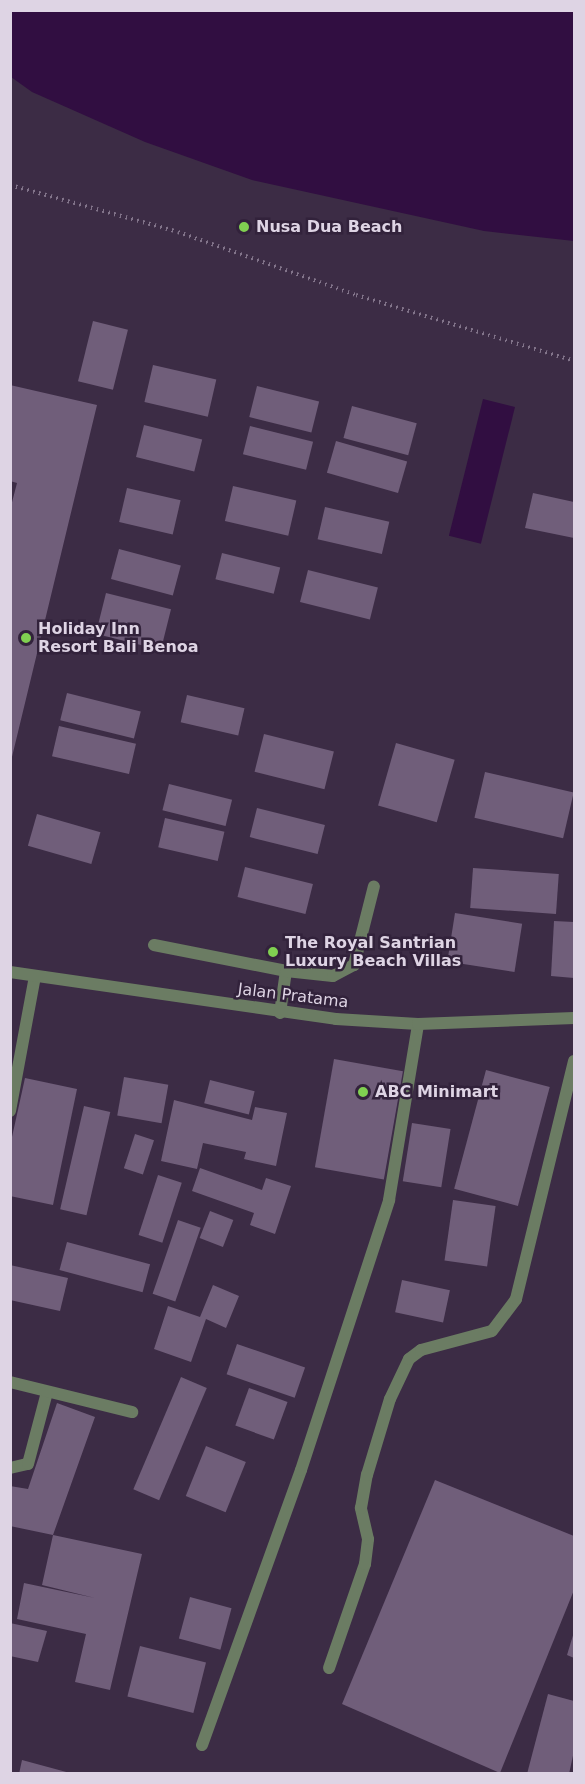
<!DOCTYPE html>
<html>
<head>
<meta charset="utf-8">
<style>
	body { margin:0 }
	#map { position:relative; width:585px; height:1784px; overflow:hidden; background:#3c2c45; font-family:"DejaVu Sans",sans-serif }
	div>[style] { position:absolute }
	[style*='--x'] { left:calc(var(--x)*1px); top:calc(var(--y)*1px); width:calc(var(--w)*1px); rotate:calc(var(--a)*1deg) }
	.water>* { inset:0; background:#310e41; transform-origin:0 0 }
	.building>* { inset:0; background:#705e7a; transform-origin:0 0 }
	.path>* { height:4px; margin-top:-2px; transform-origin:0; background:repeating-linear-gradient(90deg,#82748a 0 1.5px,transparent 0 6px) }
	.service>* { height:12px; margin:-6px; padding:0 6px; transform-origin:6px; border-radius:6px; background:#6b7c63 }
	.minor>* { height:12px; margin:-6px; padding:0 6px; transform-origin:6px; border-radius:6px; background:#6b7c63 }
	.tertiary>* { height:12px; margin:-6px; padding:0 6px; transform-origin:6px; border-radius:6px; background:#6b7c63 }
	.dots>* { width:16px; height:16px; translate:-50% -50%; box-sizing:border-box; border:3px solid #32223b; border-radius:50% }
	span { translate:-50% -50%; white-space:nowrap; text-align:center; line-height:1.15; -webkit-text-stroke:5px #32223b; paint-order:stroke }
	.poi-label { font-size:16px; color:#ded4e4; font-weight:700 }
	.left { translate:0 -50%; text-align:left }
	.street-label { font-size:16px; color:#ded4e4 }
	.frame { position:absolute; inset:0; border:12px solid #ded4e4; pointer-events:none }
</style>
</head>
<body>
<div id="map">
	<div class="water">
		<div style="clip-path:polygon(11px 10px,574px 11px,574px 241px,484px 231px,252px 180px,145px 142px,32px 92px,11px 77px)"></div>
		<div style="left:483px;top:399px;width:33px;height:141px;rotate:14deg"></div>
	</div>
	<div class="building">
		<div style="left:93px;top:321px;width:36px;height:62px;rotate:14deg"></div>
		<div style="left:153px;top:365px;width:65px;height:38px;rotate:13deg"></div>
		<div style="clip-path:polygon(10px 385px,97px 405px,11px 761px,10px 510px,17px 483px,10px 481px)"></div>
		<div style="left:257px;top:386px;width:64px;height:32px;rotate:14deg"></div>
		<div style="left:352px;top:406px;width:67px;height:33px;rotate:15deg"></div>
		<div style="left:144px;top:425px;width:60px;height:33px;rotate:14deg"></div>
		<div style="left:250px;top:426px;width:65px;height:29px;rotate:14deg"></div>
		<div style="left:336px;top:441px;width:74px;height:33px;rotate:16deg"></div>
		<div style="left:233px;top:486px;width:65px;height:36px;rotate:13deg"></div>
		<div style="left:127px;top:488px;width:55px;height:35px;rotate:13deg"></div>
		<div style="clip-path:polygon(533px 493px,574px 502px,574px 538px,525px 528px)"></div>
		<div style="left:325px;top:507px;width:66px;height:33px;rotate:13deg"></div>
		<div style="left:119px;top:549px;width:64px;height:31px;rotate:15deg"></div>
		<div style="left:222px;top:553px;width:60px;height:27px;rotate:14deg"></div>
		<div style="left:308px;top:570px;width:72px;height:33px;rotate:14deg"></div>
		<div style="left:106px;top:593px;width:67px;height:42px;rotate:14deg"></div>
		<div style="left:67px;top:693px;width:76px;height:28px;rotate:14deg"></div>
		<div style="left:187px;top:695px;width:59px;height:28px;rotate:13deg"></div>
		<div style="left:59px;top:726px;width:79px;height:31px;rotate:13deg"></div>
		<div style="left:264px;top:734px;width:72px;height:39px;rotate:14deg"></div>
		<div style="left:396px;top:743px;width:61px;height:65px;rotate:16deg"></div>
		<div style="left:485px;top:772px;width:91px;height:47px;rotate:13deg"></div>
		<div style="left:169px;top:784px;width:65px;height:27px;rotate:14deg"></div>
		<div style="left:257px;top:808px;width:70px;height:30px;rotate:14deg"></div>
		<div style="left:37px;top:814px;width:66px;height:33px;rotate:16deg"></div>
		<div style="left:165px;top:818px;width:61px;height:30px;rotate:13deg"></div>
		<div style="left:245px;top:867px;width:70px;height:31px;rotate:14deg"></div>
		<div style="left:473px;top:868px;width:86px;height:40px;rotate:4deg"></div>
		<div style="left:455px;top:913px;width:68px;height:49px;rotate:9deg"></div>
		<div style="clip-path:polygon(554px 921px,574px 922px,574px 978px,551px 976px)"></div>
		<div style="left:334px;top:1059px;width:70px;height:110px;rotate:10deg"></div>
		<div style="left:486px;top:1070px;width:66px;height:123px;rotate:15deg"></div>
		<div style="left:124px;top:1077px;width:45px;height:39px;rotate:10deg"></div>
		<div style="clip-path:polygon(25px 1078px,77px 1089px,53px 1205px,10px 1196px,10px 1146px)"></div>
		<div style="left:210px;top:1080px;width:46px;height:24px;rotate:14deg"></div>
		<div style="clip-path:polygon(174px 1100px,252px 1120px,255px 1107px,287px 1113px,276px 1166px,244px 1159px,246px 1152px,203px 1143px,197px 1169px,161px 1161px)"></div>
		<div style="left:84px;top:1106px;width:27px;height:106px;rotate:13deg"></div>
		<div style="left:412px;top:1123px;width:39px;height:59px;rotate:9deg"></div>
		<div style="left:135px;top:1134px;width:20px;height:36px;rotate:18deg"></div>
		<div style="clip-path:polygon(200px 1168px,262px 1190px,266px 1178px,291px 1186px,275px 1234px,250px 1225px,254px 1213px,192px 1191px)"></div>
		<div style="left:158px;top:1175px;width:25px;height:63px;rotate:18deg"></div>
		<div style="left:453px;top:1200px;width:43px;height:61px;rotate:8deg"></div>
		<div style="left:210px;top:1211px;width:25px;height:29px;rotate:21deg"></div>
		<div style="left:178px;top:1220px;width:24px;height:78px;rotate:19deg"></div>
		<div style="left:67px;top:1242px;width:86px;height:29px;rotate:15deg"></div>
		<div style="clip-path:polygon(10px 1265px,68px 1278px,60px 1311px,10px 1300px)"></div>
		<div style="left:402px;top:1280px;width:49px;height:33px;rotate:12deg"></div>
		<div style="clip-path:polygon(213px 1285px,239px 1296px,226px 1328px,206px 1319px,191px 1362px,154px 1349px,168px 1306px,200px 1317px)"></div>
		<div style="left:237px;top:1344px;width:72px;height:32px;rotate:19deg"></div>
		<div style="left:181px;top:1377px;width:28px;height:122px;rotate:23deg"></div>
		<div style="left:249px;top:1388px;width:41px;height:40px;rotate:20deg"></div>
		<div style="clip-path:polygon(57px 1403px,95px 1417px,53px 1535px,10px 1526px,10px 1486px,28px 1489px)"></div>
		<div style="left:206px;top:1446px;width:43px;height:54px;rotate:22deg"></div>
		<div style="clip-path:polygon(435px 1480px,574px 1536px,574px 1590px,500px 1773px,342px 1704px)"></div>
		<div style="clip-path:polygon(53px 1535px,142px 1554px,110px 1690px,75px 1682px,86px 1634px,17px 1619px,24px 1583px,95px 1598px,42px 1585px)"></div>
		<div style="left:190px;top:1597px;width:43px;height:43px;rotate:15deg"></div>
		<div style="clip-path:polygon(10px 1623px,47px 1631px,38px 1662px,10px 1656px)"></div>
		<div style="clip-path:polygon(574px 1632px,574px 1658px,567px 1655px)"></div>
		<div style="left:140px;top:1646px;width:68px;height:52px;rotate:14deg"></div>
		<div style="clip-path:polygon(548px 1694px,574px 1701px,574px 1751px,569px 1774px,527px 1774px)"></div>
		<div style="clip-path:polygon(22px 1760px,70px 1773px,70px 1774px,19px 1774px)"></div>
	</div>
	<div class="path">
		<div style="--x:10;--y:185;--w:174;--a:15.6"></div>
		<div style="--x:178;--y:232;--w:189;--a:19.5"></div>
		<div style="--x:356;--y:295;--w:228;--a:16.8"></div>
	</div>
	<div class="service">
		<div style="--x:154;--y:945;--w:135;--a:11.1"></div>
		<div style="--x:280;--y:1013;--w:42;--a:-81.9"></div>
		<div style="--x:286;--y:971;--w:47;--a:6.1"></div>
		<div style="--x:333;--y:976;--w:24;--a:-28"></div>
		<div style="--x:354;--y:965;--w:81;--a:-75.8"></div>
		<div style="--x:10;--y:1468;--w:18;--a:-13"></div>
		<div style="--x:28;--y:1464;--w:74;--a:-75.2"></div>
	</div>
	<div class="minor">
		<div style="--x:10;--y:1111;--w:137;--a:-79.5"></div>
		<div style="--x:10;--y:1382;--w:126;--a:13.8"></div>
		<div style="--x:329;--y:1668;--w:110;--a:-70.9"></div>
		<div style="--x:365;--y:1564;--w:25;--a:-83"></div>
		<div style="--x:368;--y:1539;--w:32;--a:-103"></div>
		<div style="--x:361;--y:1508;--w:34;--a:-80"></div>
		<div style="--x:367;--y:1475;--w:79;--a:-73.2"></div>
		<div style="--x:390;--y:1399;--w:44;--a:-64.6"></div>
		<div style="--x:409;--y:1359;--w:15;--a:-37"></div>
		<div style="--x:421;--y:1350;--w:73;--a:-15"></div>
		<div style="--x:492;--y:1331;--w:40;--a:-53"></div>
		<div style="--x:516;--y:1299;--w:245;--a:-76.3"></div>
		<div style="--x:202;--y:1745;--w:292;--a:-70.2"></div>
		<div style="--x:301;--y:1470;--w:284;--a:-71.9"></div>
		<div style="--x:389;--y:1200;--w:178;--a:-80.6"></div>
	</div>
	<div class="tertiary">
		<div style="--x:10;--y:972;--w:329;--a:8.2"></div>
		<div style="--x:336;--y:1019;--w:82;--a:3.5"></div>
		<div style="--x:418;--y:1024;--w:156;--a:-2.2"></div>
	</div>
	<div class="dots">
		<div style="left:244px;top:227px;background:#80d051"></div>
		<div style="left:26px;top:638px;background:#80d051"></div>
		<div style="left:273px;top:952px;background:#80d051"></div>
		<div style="left:363px;top:1092px;background:#80d051"></div>
	</div>
	<div class="poi-label">
		<span class="left" style="left:256px;top:227px">Nusa Dua Beach</span>
		<span class="left" style="left:38px;top:638px">Holiday Inn<br>Resort Bali Benoa</span>
		<span class="left" style="left:285px;top:952px">The Royal Santrian<br>Luxury Beach Villas</span>
		<span class="left" style="left:375px;top:1092px">ABC Minimart</span>
	</div>
	<div class="street-label">
		<span style="left:293px;top:996px;rotate:7deg">Jalan Pratama</span>
	</div>
	<div class="frame"></div>
</div>
</body>
</html>
